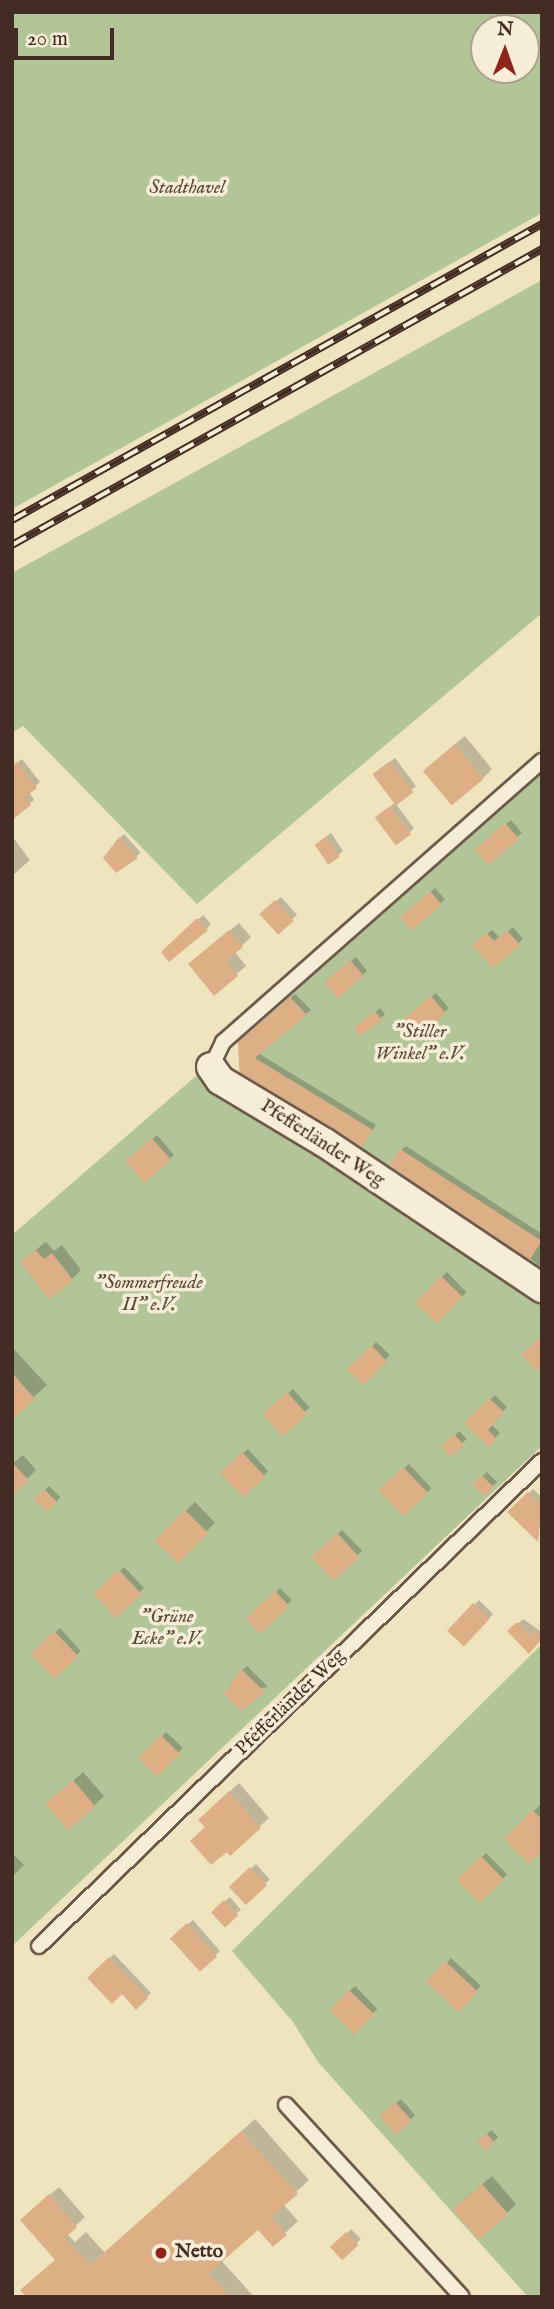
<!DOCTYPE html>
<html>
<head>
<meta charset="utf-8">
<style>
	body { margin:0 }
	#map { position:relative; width:554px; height:2309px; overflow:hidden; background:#efe4be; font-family:"IM FELL English",serif }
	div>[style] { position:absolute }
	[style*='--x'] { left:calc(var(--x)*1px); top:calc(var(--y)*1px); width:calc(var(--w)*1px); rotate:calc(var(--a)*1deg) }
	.green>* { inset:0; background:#b2c596 }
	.shadow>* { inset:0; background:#0003; transform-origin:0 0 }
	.building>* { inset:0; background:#deaf87; transform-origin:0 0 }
	.roads { filter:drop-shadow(2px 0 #6f5a49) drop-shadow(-2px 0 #6f5a49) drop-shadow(0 2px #6f5a49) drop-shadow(0 -2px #6f5a49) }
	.lane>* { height:14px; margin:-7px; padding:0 7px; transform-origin:7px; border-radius:7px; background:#f5edd5 }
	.street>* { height:28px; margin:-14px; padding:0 14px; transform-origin:14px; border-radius:14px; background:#f5edd5 }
	.rail>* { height:8px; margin-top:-4px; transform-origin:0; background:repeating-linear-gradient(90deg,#f5edd5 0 16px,#442c22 0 32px); box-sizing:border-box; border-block:2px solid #442c22 }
	.dots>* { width:19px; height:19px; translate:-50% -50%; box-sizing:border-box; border:4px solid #f5edd5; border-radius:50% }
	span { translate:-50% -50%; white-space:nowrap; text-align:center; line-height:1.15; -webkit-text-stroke:7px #f5edd5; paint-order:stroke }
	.park-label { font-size:19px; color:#5a4b39; font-style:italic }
	.street-label { font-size:19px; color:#442c22 }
	.poi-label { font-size:19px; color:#442c22; font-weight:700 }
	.left { translate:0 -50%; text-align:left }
	.frame { position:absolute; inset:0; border:14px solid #442c22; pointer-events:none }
	.north { position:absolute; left:470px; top:14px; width:70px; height:70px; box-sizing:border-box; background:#f5edd5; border:2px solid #aea08d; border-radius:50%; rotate:1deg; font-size:19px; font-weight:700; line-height:28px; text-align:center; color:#442c22 }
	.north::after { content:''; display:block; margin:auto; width:24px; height:32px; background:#8f2418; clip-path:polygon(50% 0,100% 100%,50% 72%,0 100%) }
	.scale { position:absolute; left:14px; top:28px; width:100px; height:32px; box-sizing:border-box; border:4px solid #442c22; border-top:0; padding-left:9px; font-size:21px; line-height:24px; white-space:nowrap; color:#442c22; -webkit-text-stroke:5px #f5edd5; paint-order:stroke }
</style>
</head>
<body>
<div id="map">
	<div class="green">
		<div style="clip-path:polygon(evenodd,12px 12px,542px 12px,542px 213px,12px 509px,12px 12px,484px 28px,526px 28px,526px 70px,484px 70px,484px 28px)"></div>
		<div style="clip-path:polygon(542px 280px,542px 613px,197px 904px,23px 726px,12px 733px,12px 573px)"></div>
		<div style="clip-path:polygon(542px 773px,542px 1270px,240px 1077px,238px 1042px)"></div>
		<div style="clip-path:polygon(196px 1076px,542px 1305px,542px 1446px,12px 1946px,12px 1235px)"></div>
		<div style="clip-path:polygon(542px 1644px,542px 2297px,528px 2297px,318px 2062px,293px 2022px,232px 1951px)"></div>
	</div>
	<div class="shadow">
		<div style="clip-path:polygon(465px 736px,492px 769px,483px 778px,434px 762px)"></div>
		<div style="clip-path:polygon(395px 758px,416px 786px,395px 803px,414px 828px,410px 832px,382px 813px,396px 802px,379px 770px)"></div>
		<div style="clip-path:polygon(22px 759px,40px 782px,29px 792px,34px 800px,14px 816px,12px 767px)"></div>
		<div style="left:511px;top:820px;width:17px;height:45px;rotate:50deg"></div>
		<div style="clip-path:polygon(331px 833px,343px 851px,329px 862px,321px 840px)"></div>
		<div style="left:124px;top:834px;width:25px;height:6px;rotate:48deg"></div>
		<div style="clip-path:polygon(12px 836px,30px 860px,12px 876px)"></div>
		<div style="left:435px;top:888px;width:15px;height:45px;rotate:48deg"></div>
		<div style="left:281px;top:897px;width:24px;height:25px;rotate:48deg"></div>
		<div style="clip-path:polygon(203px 915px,211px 924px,206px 929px,163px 952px)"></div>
		<div style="clip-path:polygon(239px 923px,251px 937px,235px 952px,246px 966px,215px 993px,200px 955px)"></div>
		<div style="clip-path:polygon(513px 927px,523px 939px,493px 966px,479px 940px,492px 930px,500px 938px)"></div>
		<div style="left:356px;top:957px;width:18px;height:39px;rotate:52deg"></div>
		<div style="clip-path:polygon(436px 993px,449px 1008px,420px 1034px,411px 1015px)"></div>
		<div style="clip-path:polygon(295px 994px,311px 1010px,258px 1053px,376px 1125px,363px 1145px,242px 1076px,244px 1038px)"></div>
		<div style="left:380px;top:1008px;width:8px;height:31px;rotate:50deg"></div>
		<div style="clip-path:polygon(157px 1135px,174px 1155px,145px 1180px,132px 1156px)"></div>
		<div style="clip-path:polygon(406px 1146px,542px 1234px,542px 1268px,401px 1150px)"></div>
		<div style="clip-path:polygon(46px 1242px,54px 1251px,62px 1245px,81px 1270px,72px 1279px,32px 1253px)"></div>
		<div style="left:447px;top:1272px;width:28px;height:42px;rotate:46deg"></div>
		<div style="left:376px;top:1342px;width:19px;height:38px;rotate:43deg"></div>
		<div style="clip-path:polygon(12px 1347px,47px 1385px,12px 1417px)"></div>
		<div style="left:293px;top:1389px;width:25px;height:37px;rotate:48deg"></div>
		<div style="clip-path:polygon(495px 1395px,507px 1407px,491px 1424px,500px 1433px,489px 1444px,467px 1423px)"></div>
		<div style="left:459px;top:1431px;width:11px;height:22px;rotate:45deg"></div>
		<div style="left:248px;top:1449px;width:30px;height:35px;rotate:48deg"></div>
		<div style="clip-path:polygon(23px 1455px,36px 1470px,27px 1479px,12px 1464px)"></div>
		<div style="left:409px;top:1464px;width:33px;height:38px;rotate:47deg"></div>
		<div style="left:487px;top:1472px;width:14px;height:18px;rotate:45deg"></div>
		<div style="left:49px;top:1486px;width:16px;height:18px;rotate:45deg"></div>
		<div style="clip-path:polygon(533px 1489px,542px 1497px,538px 1540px,510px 1512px)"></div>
		<div style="left:195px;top:1502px;width:29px;height:54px;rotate:46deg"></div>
		<div style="left:342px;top:1530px;width:29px;height:39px;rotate:46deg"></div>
		<div style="left:124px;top:1567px;width:29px;height:40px;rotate:46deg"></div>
		<div style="left:280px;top:1588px;width:17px;height:44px;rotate:45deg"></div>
		<div style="left:479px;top:1600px;width:20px;height:42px;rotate:45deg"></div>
		<div style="clip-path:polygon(523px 1619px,542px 1632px,529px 1651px,510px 1631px)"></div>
		<div style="left:60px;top:1628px;width:31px;height:38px;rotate:48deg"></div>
		<div style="clip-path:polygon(247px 1666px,268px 1687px,226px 1694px,242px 1670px)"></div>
		<div style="left:166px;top:1732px;width:23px;height:35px;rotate:43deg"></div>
		<div style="clip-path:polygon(83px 1772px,104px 1796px,70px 1828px,57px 1795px)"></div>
		<div style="clip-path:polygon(239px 1783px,269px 1818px,230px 1853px,207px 1828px,209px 1811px)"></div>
		<div style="clip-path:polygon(542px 1803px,542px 1849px,506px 1839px)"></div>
		<div style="clip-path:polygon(12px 1853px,24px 1865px,12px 1877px)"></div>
		<div style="left:486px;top:1853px;width:30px;height:37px;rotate:45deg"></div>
		<div style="left:256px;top:1864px;width:21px;height:34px;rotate:49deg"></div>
		<div style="left:230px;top:1897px;width:17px;height:22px;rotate:50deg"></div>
		<div style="left:193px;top:1920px;width:41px;height:28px;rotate:49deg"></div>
		<div style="clip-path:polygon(114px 1954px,151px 1993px,136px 2007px,122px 1992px,89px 1978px)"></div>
		<div style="left:451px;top:1958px;width:41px;height:32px;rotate:43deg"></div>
		<div style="left:355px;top:1986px;width:32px;height:34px;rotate:46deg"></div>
		<div style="clip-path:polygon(401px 2099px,415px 2115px,411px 2119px,386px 2111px)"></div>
		<div style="clip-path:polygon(255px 2119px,309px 2180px,283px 2204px,298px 2221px,285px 2233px,258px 2227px,221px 2260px,254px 2297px,28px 2297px,35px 2278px,56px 2259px,32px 2211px,59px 2187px,85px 2217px,67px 2234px,75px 2242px,86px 2232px,105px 2253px)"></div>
		<div style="left:491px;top:2130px;width:10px;height:16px;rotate:45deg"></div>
		<div style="clip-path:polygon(492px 2176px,516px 2204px,507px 2213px,463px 2200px)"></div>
		<div style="left:351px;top:2229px;width:14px;height:26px;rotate:45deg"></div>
	</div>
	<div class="building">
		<div style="left:455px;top:744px;width:45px;height:42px;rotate:50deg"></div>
		<div style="left:390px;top:761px;width:39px;height:22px;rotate:53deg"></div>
		<div style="clip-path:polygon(17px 762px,37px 788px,25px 797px,31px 805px,12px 820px,12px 766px)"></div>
		<div style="left:390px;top:806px;width:35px;height:19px;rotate:53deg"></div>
		<div style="left:505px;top:823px;width:21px;height:40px;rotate:49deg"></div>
		<div style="clip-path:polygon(119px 837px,138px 858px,116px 873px,103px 858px)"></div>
		<div style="left:326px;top:837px;width:24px;height:14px;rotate:55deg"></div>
		<div style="left:430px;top:891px;width:18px;height:40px;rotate:49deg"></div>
		<div style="left:275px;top:900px;width:28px;height:21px;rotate:48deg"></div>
		<div style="clip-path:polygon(197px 918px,208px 930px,169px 962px,161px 952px)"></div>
		<div style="clip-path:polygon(229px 930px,243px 947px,226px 961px,238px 976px,214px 996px,188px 964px)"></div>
		<div style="clip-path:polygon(507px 930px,520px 945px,493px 968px,472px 945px,487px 933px,494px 941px)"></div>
		<div style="left:350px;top:960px;width:21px;height:34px;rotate:49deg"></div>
		<div style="left:431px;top:996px;width:23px;height:35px;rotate:50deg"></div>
		<div style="clip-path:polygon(290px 997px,307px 1015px,255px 1058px,373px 1130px,359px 1151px,240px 1077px,238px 1042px)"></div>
		<div style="left:375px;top:1011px;width:11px;height:27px;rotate:52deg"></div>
		<div style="left:152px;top:1138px;width:29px;height:35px;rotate:49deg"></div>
		<div style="left:400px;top:1149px;width:169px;height:25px;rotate:33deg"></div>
		<div style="clip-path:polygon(36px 1250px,44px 1259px,52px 1253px,73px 1280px,49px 1299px,20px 1262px)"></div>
		<div style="left:441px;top:1276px;width:30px;height:37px;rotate:44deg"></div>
		<div style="clip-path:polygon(542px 1336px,542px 1366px,536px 1371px,521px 1354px)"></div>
		<div style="left:371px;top:1345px;width:23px;height:34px;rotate:45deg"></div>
		<div style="clip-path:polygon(12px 1373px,35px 1399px,12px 1420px)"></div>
		<div style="left:287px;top:1392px;width:30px;height:33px;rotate:48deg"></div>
		<div style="clip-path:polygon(489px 1398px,504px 1412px,488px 1430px,497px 1439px,489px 1447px,464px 1423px)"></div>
		<div style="left:454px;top:1434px;width:15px;height:18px;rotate:48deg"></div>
		<div style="left:242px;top:1452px;width:34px;height:30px;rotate:47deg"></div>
		<div style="clip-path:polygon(12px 1462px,29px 1481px,12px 1495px)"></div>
		<div style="left:403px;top:1467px;width:36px;height:34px;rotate:46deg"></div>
		<div style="left:481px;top:1475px;width:18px;height:13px;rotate:43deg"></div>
		<div style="left:44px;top:1489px;width:18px;height:14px;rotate:45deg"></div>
		<div style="clip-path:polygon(528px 1492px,542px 1505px,538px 1542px,507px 1512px)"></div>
		<div style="left:185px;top:1510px;width:33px;height:43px;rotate:45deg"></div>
		<div style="left:337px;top:1533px;width:33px;height:35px;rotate:47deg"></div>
		<div style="left:119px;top:1570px;width:33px;height:35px;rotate:47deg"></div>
		<div style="left:275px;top:1591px;width:21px;height:40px;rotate:47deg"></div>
		<div style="left:473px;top:1603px;width:23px;height:38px;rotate:43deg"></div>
		<div style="clip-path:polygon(517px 1622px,530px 1635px,534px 1631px,542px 1639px,529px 1654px,507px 1631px)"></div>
		<div style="left:54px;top:1631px;width:35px;height:33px;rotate:46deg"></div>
		<div style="clip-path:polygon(241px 1669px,265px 1692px,241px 1711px,224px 1694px)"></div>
		<div style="left:161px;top:1735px;width:27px;height:32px;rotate:45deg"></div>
		<div style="left:73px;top:1780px;width:35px;height:36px;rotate:50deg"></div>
		<div style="clip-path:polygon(229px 1791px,261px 1828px,230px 1856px,227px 1852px,211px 1865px,190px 1841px,205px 1827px,198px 1820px)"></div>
		<div style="clip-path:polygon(532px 1810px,542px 1819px,542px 1851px,529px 1864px,504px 1839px)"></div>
		<div style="left:481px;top:1856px;width:33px;height:34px;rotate:46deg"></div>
		<div style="left:250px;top:1867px;width:25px;height:29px;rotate:47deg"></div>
		<div style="left:224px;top:1900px;width:21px;height:18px;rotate:47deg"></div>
		<div style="left:187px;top:1923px;width:45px;height:23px;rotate:48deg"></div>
		<div style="clip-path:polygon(109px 1957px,148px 1998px,136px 2010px,122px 1994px,112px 2004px,87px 1978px)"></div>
		<div style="left:445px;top:1961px;width:45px;height:28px;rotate:43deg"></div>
		<div style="left:349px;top:1990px;width:35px;height:28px;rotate:44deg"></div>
		<div style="left:395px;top:2102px;width:25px;height:21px;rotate:48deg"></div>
		<div style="clip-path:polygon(241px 2131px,298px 2194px,271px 2217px,287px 2235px,273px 2247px,258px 2230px,209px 2273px,230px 2297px,26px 2297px,20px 2290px,55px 2260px,20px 2220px,49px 2194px,77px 2227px,64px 2239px,91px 2264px)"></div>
		<div style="left:486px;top:2133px;width:13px;height:12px;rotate:48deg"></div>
		<div style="left:482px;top:2184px;width:40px;height:39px;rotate:49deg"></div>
		<div style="left:346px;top:2232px;width:18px;height:22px;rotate:47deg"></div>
	</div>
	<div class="roads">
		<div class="lane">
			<div style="--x:211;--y:1067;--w:28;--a:-64"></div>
			<div style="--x:223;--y:1042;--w:425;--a:-41.4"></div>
			<div style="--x:39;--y:1946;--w:699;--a:-43.96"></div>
			<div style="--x:286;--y:2105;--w:260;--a:47.5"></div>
		</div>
		<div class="street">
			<div style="--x:211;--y:1067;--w:16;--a:55"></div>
			<div style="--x:220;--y:1080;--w:122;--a:31"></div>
			<div style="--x:325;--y:1143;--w:261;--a:33.8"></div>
		</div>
	</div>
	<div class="rail">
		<div style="--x:12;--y:520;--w:607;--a:-29.18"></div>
		<div style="--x:12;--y:545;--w:607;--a:-29.18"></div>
	</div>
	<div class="dots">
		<div style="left:161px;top:2253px;background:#8f2418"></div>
	</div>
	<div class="park-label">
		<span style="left:187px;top:189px">Stadthavel</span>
		<span style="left:420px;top:1044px">"Stiller<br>Winkel" e.V.</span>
		<span style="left:149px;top:1295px">"Sommerfreude<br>II" e.V.</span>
		<span style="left:167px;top:1629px">"Grüne<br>Ecke" e.V.</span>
	</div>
	<div class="street-label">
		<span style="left:322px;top:1144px;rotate:33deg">Pfefferländer Weg</span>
		<span style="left:291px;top:1703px;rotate:-44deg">Pfefferländer Weg</span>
	</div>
	<div class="poi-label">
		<span class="left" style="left:175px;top:2253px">Netto</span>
	</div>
	<div class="frame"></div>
	<div class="north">N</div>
	<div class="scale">20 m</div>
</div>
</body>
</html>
